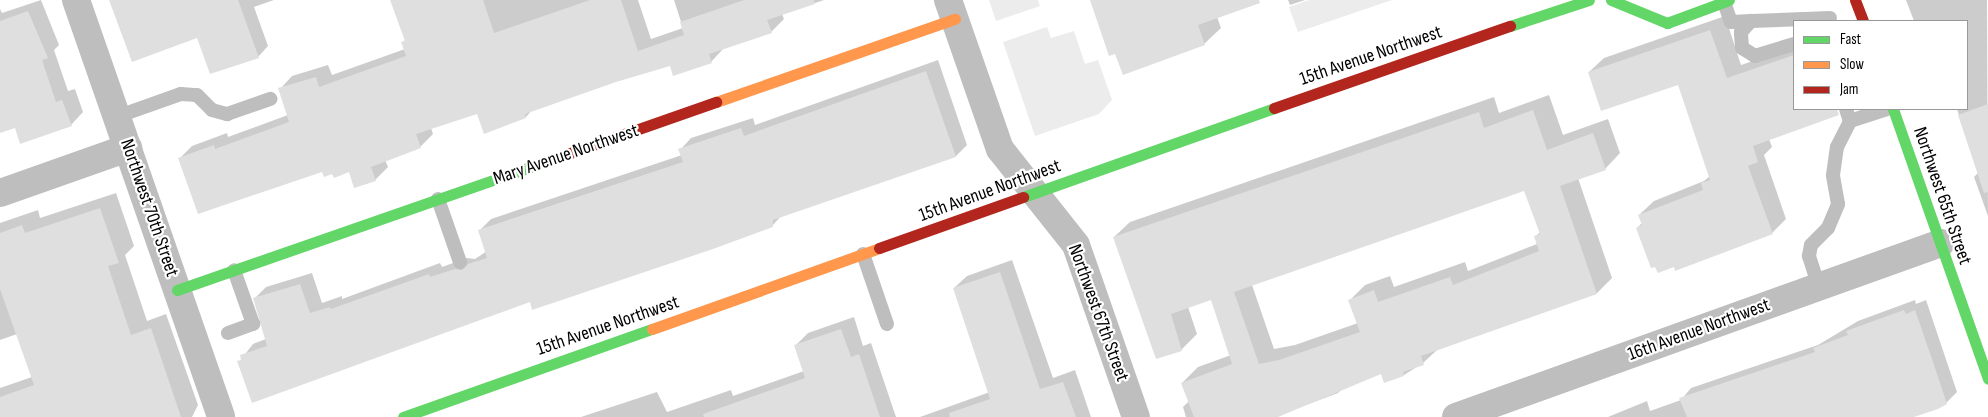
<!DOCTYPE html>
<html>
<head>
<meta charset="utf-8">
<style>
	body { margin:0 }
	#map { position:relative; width:1988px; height:417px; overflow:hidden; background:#fff; font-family:"Sofia Sans Condensed",sans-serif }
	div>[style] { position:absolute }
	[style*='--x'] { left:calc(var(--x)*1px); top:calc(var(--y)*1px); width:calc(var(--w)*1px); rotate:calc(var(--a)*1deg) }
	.green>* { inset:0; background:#ececec }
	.shadow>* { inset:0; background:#0003 }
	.building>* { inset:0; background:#dfdfdf }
	.lane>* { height:14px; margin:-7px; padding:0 7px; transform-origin:7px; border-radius:7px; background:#bebebe }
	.street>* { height:28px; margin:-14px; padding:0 14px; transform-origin:14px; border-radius:14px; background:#bebebe }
	.fast>* { height:11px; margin:-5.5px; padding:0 5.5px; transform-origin:5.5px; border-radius:5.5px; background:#63d668 }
	.slow>* { height:11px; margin:-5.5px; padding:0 5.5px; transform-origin:5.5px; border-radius:5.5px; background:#ff974d }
	.jam>* { height:11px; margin:-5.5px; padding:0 5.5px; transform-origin:5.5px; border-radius:5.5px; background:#b3261e }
	span { translate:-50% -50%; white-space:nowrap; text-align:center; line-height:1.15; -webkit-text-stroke:4.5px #fff; paint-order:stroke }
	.street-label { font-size:19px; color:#000 }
	.legend { position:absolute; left:1793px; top:20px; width:175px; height:90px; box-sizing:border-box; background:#fff; border:1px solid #999; margin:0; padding:6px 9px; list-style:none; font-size:15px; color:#000 }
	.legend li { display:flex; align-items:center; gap:10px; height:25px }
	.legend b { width:25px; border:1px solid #999 }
</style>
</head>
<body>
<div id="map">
	<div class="green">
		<div style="clip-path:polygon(989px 0,1038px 0,1040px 6px,996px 21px)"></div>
		<div style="clip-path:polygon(1309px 0,1392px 0,1298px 32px,1289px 7px)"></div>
		<div style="clip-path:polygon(1047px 27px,1051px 38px,1074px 31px,1085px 64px,1098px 60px,1112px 100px,1099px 114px,1035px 136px,1003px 42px)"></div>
	</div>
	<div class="shadow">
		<div style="clip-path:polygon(41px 0,59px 45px,54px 50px,68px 91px,75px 89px,83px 112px,71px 125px,16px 126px,0 131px,0 9px,2px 13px)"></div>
		<div style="clip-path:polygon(110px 0,274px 0,254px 7px,268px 46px,258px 57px,198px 36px)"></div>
		<div style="clip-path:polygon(391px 0,638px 0,651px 39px,683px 28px,674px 0,824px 0,782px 14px,784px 19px,771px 32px,724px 48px,711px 62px,671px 65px,616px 81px,533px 109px,526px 117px,478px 113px,431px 128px,433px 134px,420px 147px,385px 160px,388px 167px,375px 180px,349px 171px,333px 173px,179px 159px,192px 146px,227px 133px,228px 137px,288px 115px,280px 89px,292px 76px,328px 65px,332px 75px,405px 49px,403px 42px,406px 39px)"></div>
		<div style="clip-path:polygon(1091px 0,1247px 0,1217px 17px,1221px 28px,1204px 44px)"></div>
		<div style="clip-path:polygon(1288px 0,1305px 0,1290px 5px)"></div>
		<div style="clip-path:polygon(1906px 0,1987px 0,1988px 216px,1974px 177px,1978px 173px,1957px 109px,1967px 109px,1967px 21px,1914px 21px)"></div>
		<div style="clip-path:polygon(1725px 16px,1741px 65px,1794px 47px,1794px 109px,1825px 110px,1769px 139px,1772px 147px,1764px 155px,1786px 219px,1772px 233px,1675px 266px,1637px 228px,1642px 223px,1639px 215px,1654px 201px,1704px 181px,1710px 176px,1679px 83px,1589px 72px,1604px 58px)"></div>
		<div style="clip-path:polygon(938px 60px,967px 145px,956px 156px,782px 215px,772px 226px,530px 301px,239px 362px,253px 344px,266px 339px,255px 298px,266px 287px,312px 273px,322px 303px,342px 296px,342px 299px,440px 263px,442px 267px,467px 258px,475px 259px,487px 251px,480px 230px,491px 219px,682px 155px,680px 150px,691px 138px,753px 118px,755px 125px)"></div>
		<div style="clip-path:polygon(evenodd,1549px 95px,1563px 135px,1608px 119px,1620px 153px,1605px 169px,1578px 178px,1612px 278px,1597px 293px,1437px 350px,1423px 363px,1404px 375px,1381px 372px,1346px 385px,1338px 393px,1274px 417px,1186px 417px,1183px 407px,1189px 401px,1182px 383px,1198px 367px,1231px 355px,1211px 299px,1188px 307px,1197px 334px,1181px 350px,1114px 237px,1130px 222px,1494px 97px,1499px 113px,1549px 95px,1525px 189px,1540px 232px,1535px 237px,1537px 244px,1468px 271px,1465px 262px,1394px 287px,1390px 276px,1365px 285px,1350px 300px,1358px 323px,1295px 345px,1274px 349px,1252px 285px,1525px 189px)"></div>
		<div style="clip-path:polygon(116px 193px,134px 246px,125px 255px,147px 321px,166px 314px,198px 405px,192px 417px,0 417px,0 388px,32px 377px,17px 334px,0 340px,0 223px,38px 210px,40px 218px)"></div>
		<div style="clip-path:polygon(1012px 260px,1053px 378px,1075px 370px,1091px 417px,920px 417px,990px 392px,954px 288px,967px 276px)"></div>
		<div style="clip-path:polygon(1915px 300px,1916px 304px,1926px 300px,1957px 392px,1946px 403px,1907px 417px,1608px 417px,1647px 401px,1650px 411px,1681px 400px,1691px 388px,1818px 345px,1858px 321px)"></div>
		<div style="clip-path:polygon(854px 317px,863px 346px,871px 343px,896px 417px,581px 417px,657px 392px,667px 412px,731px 390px,733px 396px,804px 371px,796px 345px,808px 333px)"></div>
	</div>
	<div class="building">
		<div style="clip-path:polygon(109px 0,238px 0,259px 58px,210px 74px,197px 38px,132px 62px)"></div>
		<div style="clip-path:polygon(390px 0,483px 0,494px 33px,590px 0,621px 0,638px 51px,684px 35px,680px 22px,744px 0,814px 0,815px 4px,767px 20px,772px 33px,709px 54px,712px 63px,673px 76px,670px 66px,616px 82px,525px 114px,526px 118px,484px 134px,477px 114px,416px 134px,421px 148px,371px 167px,376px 181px,354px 188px,349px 172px,334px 178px,332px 174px,324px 177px,322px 172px,198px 214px,178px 158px,214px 145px,215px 149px,289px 122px,278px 88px,316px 77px,319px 87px,406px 56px,401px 42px,405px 41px)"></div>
		<div style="clip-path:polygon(1090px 0,1259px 0,1260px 3px,1198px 25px,1205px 45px,1123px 75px,1115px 54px,1109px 56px)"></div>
		<div style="clip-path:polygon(28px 11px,48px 58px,42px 60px,56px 102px,62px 100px,72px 126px,20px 144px,15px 128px,0 133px,0 21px)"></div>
		<div style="clip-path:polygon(1710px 30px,1727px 78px,1794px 55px,1794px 109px,1837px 109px,1839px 115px,1753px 146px,1758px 162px,1748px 166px,1773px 234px,1675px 271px,1674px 267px,1658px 273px,1655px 267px,1651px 268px,1636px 228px,1642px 225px,1638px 215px,1703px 190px,1701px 183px,1710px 180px,1678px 85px,1601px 111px,1588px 72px)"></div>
		<div style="clip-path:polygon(926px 71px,956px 157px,773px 220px,773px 227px,713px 249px,532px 310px,530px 302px,252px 403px,237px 361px,241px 360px,240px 355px,267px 346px,253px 298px,300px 284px,310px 313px,330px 307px,331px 309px,429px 274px,430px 277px,455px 269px,462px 270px,468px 264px,487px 258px,478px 230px,683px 162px,678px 149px,741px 128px,744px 136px)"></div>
		<div style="clip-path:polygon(1988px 104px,1988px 192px,1984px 193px,1958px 115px)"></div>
		<div style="clip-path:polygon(evenodd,1533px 110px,1547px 150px,1593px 133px,1606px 170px,1560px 186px,1597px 294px,1421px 356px,1424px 365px,1403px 372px,1404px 376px,1384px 383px,1381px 374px,1278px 417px,1194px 417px,1181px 383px,1232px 364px,1211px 300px,1171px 314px,1182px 351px,1156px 359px,1113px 237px,1479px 112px,1484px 128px,1533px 110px,1524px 191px,1540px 234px,1534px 236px,1539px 251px,1453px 285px,1450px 277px,1378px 302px,1374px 290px,1348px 300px,1360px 332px,1279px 360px,1259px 364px,1234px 292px,1524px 191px)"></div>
		<div style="clip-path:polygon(100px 208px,119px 263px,108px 266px,131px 335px,151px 328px,181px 417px,0 417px,0 397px,34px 385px,0 289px,0 233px,22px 225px,25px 233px)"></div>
		<div style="clip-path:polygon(1000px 272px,1040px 389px,1063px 382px,1076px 417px,950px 417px,949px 413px,990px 399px,953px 288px)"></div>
		<div style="clip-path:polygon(1904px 310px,1906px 314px,1915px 310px,1932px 359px,1947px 404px,1938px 409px,1914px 417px,1687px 417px,1679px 398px,1815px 352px,1813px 348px,1848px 335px,1846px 331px)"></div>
		<div style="clip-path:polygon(841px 329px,851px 357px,859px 354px,880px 417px,704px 417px,703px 414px,805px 378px,794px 345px)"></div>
	</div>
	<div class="lane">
		<div style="--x:1724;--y:2;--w:21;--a:71"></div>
		<div style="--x:1731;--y:22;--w:20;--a:-3"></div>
		<div style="--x:1794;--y:44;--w:41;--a:162.9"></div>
		<div style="--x:1755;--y:56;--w:15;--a:-148"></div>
		<div style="--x:1742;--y:48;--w:16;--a:-94"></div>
		<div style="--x:1741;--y:32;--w:15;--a:-48"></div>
		<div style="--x:1751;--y:21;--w:79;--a:-2.2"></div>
		<div style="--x:1846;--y:109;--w:13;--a:72"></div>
		<div style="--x:116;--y:117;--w:69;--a:-19.5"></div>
		<div style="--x:181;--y:94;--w:16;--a:4"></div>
		<div style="--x:197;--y:95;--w:21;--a:45"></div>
		<div style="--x:212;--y:110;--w:16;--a:15"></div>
		<div style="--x:227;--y:114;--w:46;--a:-19.2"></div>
		<div style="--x:438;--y:199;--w:67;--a:70.8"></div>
		<div style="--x:863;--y:254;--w:74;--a:71.1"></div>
		<div style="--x:1819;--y:287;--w:33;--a:-108"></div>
		<div style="--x:1809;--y:256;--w:11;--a:-80"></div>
		<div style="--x:1811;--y:245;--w:24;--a:-45"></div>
		<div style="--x:1828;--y:228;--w:26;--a:-67"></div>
		<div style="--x:1838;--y:204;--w:29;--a:-100"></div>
		<div style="--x:1833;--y:175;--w:28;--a:-82"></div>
		<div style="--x:1837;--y:147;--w:29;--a:-63"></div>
		<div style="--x:1850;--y:121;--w:38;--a:-18"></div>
		<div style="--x:228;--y:333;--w:27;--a:-20"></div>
		<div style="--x:253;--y:324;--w:57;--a:-109.4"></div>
	</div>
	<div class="street">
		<div style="--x:76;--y:0;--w:441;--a:70.8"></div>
		<div style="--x:948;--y:0;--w:158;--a:70.8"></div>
		<div style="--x:1000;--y:149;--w:122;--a:51.6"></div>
		<div style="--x:1076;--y:245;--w:182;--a:70.8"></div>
		<div style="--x:0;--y:193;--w:136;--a:-19.4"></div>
		<div style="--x:1456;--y:417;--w:515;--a:-19.74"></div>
	</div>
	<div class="fast">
		<div style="--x:1611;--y:0;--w:61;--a:22.3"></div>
		<div style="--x:1667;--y:23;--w:66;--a:-20.4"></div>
		<div style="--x:1510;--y:26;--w:83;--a:-18.2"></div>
		<div style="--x:1893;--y:109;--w:286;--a:70.6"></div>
		<div style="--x:1023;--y:197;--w:266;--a:-19.5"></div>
		<div style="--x:177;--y:290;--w:416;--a:-19.2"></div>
		<div style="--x:403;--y:417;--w:264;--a:-19.5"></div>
	</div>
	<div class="slow">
		<div style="--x:716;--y:102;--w:253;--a:-19.2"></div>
		<div style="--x:652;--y:329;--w:241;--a:-19.6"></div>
	</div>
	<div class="jam">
		<div style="--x:1855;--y:0;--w:22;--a:69"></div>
		<div style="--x:1274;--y:108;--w:250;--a:-19.2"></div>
		<div style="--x:570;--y:153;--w:155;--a:-19.3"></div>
		<div style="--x:879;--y:248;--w:153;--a:-19.5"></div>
	</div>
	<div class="street-label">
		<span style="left:1371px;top:56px;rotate:-19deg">15th Avenue Northwest</span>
		<span style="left:566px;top:155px;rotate:-19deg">Mary Avenue Northwest</span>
		<span style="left:990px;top:191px;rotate:-20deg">15th Avenue Northwest</span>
		<span style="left:1942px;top:196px;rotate:71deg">Northwest 65th Street</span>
		<span style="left:149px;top:208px;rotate:71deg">Northwest 70th Street</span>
		<span style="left:1098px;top:313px;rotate:70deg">Northwest 67th Street</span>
		<span style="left:608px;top:326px;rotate:-19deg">15th Avenue Northwest</span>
		<span style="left:1699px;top:330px;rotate:-20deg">16th Avenue Northwest</span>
	</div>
	<ul class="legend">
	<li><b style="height:6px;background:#63d668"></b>Fast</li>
	<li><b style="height:6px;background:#ff974d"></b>Slow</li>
	<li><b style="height:6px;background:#b3261e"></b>Jam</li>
	</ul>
</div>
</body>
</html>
